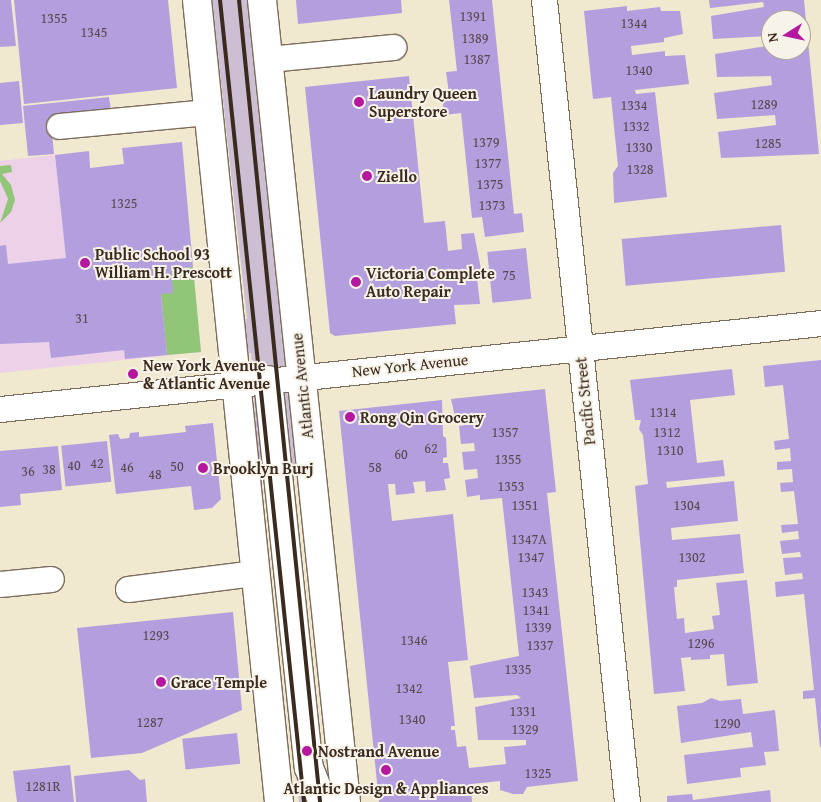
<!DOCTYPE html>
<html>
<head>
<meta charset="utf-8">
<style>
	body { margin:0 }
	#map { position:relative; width:821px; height:802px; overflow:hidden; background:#f1e8d0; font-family:"Gentium Book Plus",serif }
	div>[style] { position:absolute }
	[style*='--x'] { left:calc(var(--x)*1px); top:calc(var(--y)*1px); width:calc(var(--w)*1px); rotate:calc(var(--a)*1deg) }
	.built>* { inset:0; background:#edd1e9 }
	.industrial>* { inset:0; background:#ccbfd4 }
	.green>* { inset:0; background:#91c678 }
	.building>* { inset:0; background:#b39fdd; transform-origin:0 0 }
	.roads { filter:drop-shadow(1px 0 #7b6c5c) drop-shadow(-1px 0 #7b6c5c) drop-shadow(0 1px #7b6c5c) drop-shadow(0 -1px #7b6c5c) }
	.minor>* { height:25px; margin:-12.5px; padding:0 12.5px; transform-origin:12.5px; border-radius:12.5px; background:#fff }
	.major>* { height:28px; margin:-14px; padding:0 14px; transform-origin:14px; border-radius:14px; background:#fff }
	.rail>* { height:4px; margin:-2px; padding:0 2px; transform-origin:2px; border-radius:2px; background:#3b2a1e }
	.dots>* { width:14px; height:14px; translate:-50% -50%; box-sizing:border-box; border:2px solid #f7f3e8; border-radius:50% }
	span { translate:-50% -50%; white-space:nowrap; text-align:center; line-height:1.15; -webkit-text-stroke:4px #f7f3e8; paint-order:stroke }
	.number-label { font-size:14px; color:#59474e }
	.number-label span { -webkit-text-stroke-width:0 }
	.poi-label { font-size:16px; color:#3b2a1e; font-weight:700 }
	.left { translate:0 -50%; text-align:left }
	.street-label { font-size:16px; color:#3b2a1e }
	.north { position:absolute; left:761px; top:10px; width:50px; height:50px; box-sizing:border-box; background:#f7f3e8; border:1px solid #aca397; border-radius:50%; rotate:260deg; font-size:14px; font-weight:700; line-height:20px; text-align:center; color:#3b2a1e }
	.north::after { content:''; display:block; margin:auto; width:18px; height:22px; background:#b5179e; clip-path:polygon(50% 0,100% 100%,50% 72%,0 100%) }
</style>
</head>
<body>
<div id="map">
	<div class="built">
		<div style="clip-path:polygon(55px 155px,64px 238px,171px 269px,193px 267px,201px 352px,0 373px,0 161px)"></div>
	</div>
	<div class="industrial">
		<div style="clip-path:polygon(212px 0,251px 0,289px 343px,283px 344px,296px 471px,292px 472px,326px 802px,299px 802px,266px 474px,259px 474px,251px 353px,246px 353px,242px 320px,247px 319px)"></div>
	</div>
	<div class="green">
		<div style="clip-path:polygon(11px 165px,12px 172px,2px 174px,11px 185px,15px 200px,11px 212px,0 223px,8px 199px,0 181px,0 166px)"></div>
		<div style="clip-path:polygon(193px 267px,201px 352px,167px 355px,161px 294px,171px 269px)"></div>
	</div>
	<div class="building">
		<div style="clip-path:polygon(0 0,11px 0,16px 46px,0 47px)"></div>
		<div style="clip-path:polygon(14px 0,168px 0,177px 88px,24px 104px)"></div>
		<div style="clip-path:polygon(296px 0,401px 0,402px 13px,298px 24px)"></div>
		<div style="clip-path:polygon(449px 0,492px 0,514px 214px,522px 213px,524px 232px,485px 237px,482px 217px,472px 218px,461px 113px,444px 115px,442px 94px,449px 93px,446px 72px,457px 71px)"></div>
		<div style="clip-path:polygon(evenodd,709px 0,804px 0,819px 154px,721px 158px,718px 132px,776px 125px,775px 115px,717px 119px,714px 93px,772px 85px,771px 76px,717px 77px,715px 54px,768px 46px,767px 36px,713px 39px,711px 16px,764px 7px,763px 2px,710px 8px,709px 0,771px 20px,801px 20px,801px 50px,771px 50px,771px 20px)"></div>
		<div style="clip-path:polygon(627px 6px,627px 11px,660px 7px,661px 11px,680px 11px,683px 34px,664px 38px,664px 42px,631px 46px,632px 55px,665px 51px,665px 56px,685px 55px,689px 84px,635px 90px,636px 94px,655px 92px,667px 197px,614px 203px,613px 173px,618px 166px,611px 97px,593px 99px,584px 11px)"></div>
		<div style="clip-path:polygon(409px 76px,424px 223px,445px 221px,448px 251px,462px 249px,461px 234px,474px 233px,481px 269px,476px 269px,480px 304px,454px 305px,456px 324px,335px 336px,330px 333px,305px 87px)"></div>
		<div style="clip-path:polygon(19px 81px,23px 123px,0 125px,0 83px)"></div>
		<div style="clip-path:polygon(109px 97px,112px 117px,51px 123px,54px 154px,28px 156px,23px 106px)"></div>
		<div style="clip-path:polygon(182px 142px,193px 267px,171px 269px,173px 293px,161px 294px,167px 355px,125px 359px,124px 350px,51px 358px,49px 342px,0 344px,0 246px,6px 245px,8px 264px,66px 258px,55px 155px,89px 151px,90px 168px,124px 164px,122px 148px)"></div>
		<div style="left:781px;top:225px;width:47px;height:160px;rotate:85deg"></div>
		<div style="left:526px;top:248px;width:51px;height:39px;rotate:84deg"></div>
		<div style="clip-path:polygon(821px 360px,821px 747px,820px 747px,815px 698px,803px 699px,803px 691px,814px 690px,804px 594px,776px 597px,775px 582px,803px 579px,802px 573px,785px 575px,783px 558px,801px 557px,800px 552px,782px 554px,780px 541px,799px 539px,798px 531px,782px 533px,781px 525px,798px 524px,794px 491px,781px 492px,780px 483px,793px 482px,792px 469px,777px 470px,777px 462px,791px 461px,790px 448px,775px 450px,774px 441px,789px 439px,783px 385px,765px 387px,763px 366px)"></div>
		<div style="clip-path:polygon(732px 369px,735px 395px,690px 400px,697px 463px,723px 460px,725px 476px,666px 482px,667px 488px,734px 481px,738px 521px,671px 528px,672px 540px,740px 534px,744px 573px,677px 580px,677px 587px,674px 587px,677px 619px,684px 618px,685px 633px,714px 629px,712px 616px,720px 615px,716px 583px,747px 580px,758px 683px,727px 686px,724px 654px,710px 655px,710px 659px,691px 660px,691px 657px,681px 658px,685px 691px,654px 694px,635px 486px,648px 484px,643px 435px,639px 429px,641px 420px,635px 420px,630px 380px)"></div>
		<div style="clip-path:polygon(545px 389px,556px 492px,547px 493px,578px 781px,527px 787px,523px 794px,513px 794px,500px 790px,500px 781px,471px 784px,472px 802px,379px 802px,339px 411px,442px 400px,443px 436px,446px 438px,447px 457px,443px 458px,443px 463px,448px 463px,450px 478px,444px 479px,446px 490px,426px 492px,425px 481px,413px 482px,415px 493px,396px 495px,395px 484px,388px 484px,392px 521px,453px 514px,468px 660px,448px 662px,455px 726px,451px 726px,451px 730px,455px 730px,457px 747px,466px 746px,469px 768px,506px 764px,504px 747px,526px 745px,526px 740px,478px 740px,475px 707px,521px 698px,517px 695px,474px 698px,470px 666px,519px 656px,502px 498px,480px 500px,480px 495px,467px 497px,465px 480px,478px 478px,477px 469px,464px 470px,462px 452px,475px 451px,474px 443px,461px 444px,459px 426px,472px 424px,471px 419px,456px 421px,451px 399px)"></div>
		<div style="clip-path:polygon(213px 423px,221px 499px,212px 508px,194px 510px,191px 486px,116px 494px,109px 435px,118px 434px,120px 439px,129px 438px,130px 433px,139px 432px,139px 437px,186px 432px,185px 426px)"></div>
		<div style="left:107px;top:441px;width:41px;height:46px;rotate:84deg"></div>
		<div style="clip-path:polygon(58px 446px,62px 490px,20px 494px,21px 505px,0 507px,0 451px)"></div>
		<div style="clip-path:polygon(233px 612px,242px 710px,142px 753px,91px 758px,77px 628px)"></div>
		<div style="clip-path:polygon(711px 698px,720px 701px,741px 699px,743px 714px,775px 710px,779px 751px,764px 752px,766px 765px,740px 768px,741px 777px,687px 784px,684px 755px,753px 747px,751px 732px,681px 743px,677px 706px,702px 703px)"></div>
		<div style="left:237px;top:733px;width:31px;height:55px;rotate:84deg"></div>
		<div style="clip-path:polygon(70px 765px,74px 802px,17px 802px,13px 771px)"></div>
		<div style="clip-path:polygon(129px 770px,140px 780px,145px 779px,147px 802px,76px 802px,74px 776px)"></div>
		<div style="clip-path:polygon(770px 790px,771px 802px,667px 802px,667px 796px,692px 794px,693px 800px)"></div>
	</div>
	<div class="roads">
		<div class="minor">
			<div style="--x:544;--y:0;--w:806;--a:84.09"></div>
			<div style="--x:268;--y:59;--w:126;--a:-5.5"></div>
			<div style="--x:59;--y:126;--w:150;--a:-5.4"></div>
			<div style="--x:0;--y:409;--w:825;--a:-5.98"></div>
			<div style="--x:0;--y:584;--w:51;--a:-5.6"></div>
			<div style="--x:128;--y:589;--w:128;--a:-7.2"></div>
		</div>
		<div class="major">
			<div style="--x:197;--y:0;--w:806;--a:84.16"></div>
			<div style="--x:262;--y:0;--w:806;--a:84.02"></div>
			<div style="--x:268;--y:380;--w:390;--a:84"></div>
			<div style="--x:309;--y:768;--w:37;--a:68"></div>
		</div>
	</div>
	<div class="rail">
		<div style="--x:220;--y:0;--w:806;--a:84.02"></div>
		<div style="--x:239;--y:0;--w:806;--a:84.23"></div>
	</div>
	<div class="dots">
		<div style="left:359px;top:102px;background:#b5179e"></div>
		<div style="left:367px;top:176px;background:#b5179e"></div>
		<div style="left:85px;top:263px;background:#b5179e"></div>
		<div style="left:356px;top:282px;background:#b5179e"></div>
		<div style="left:133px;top:374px;background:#b5179e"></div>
		<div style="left:350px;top:417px;background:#b5179e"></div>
		<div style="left:203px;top:468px;background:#b5179e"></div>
		<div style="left:161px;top:682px;background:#b5179e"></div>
		<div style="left:307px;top:751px;background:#b5179e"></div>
		<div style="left:386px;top:770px;background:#b5179e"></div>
	</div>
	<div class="number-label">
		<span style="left:473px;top:16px">1391</span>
		<span style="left:54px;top:18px">1355</span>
		<span style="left:634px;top:23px">1344</span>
		<span style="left:94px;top:32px">1345</span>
		<span style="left:475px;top:38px">1389</span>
		<span style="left:477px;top:59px">1387</span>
		<span style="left:639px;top:70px">1340</span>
		<span style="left:764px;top:104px">1289</span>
		<span style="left:634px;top:105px">1334</span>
		<span style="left:636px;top:126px">1332</span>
		<span style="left:486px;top:142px">1379</span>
		<span style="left:768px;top:143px">1285</span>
		<span style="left:639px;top:147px">1330</span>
		<span style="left:488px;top:163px">1377</span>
		<span style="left:640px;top:169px">1328</span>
		<span style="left:490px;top:184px">1375</span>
		<span style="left:124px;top:203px">1325</span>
		<span style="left:492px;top:205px">1373</span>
		<span style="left:509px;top:275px">75</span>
		<span style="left:82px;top:318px">31</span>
		<span style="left:663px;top:412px">1314</span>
		<span style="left:505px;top:432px">1357</span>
		<span style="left:667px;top:432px">1312</span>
		<span style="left:431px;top:448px">62</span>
		<span style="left:670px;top:450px">1310</span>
		<span style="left:401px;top:454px">60</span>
		<span style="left:508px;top:459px">1355</span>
		<span style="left:97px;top:463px">42</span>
		<span style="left:74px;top:465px">40</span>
		<span style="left:177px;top:466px">50</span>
		<span style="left:127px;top:467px">46</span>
		<span style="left:375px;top:467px">58</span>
		<span style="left:49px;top:469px">38</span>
		<span style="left:28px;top:471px">36</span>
		<span style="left:155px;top:474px">48</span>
		<span style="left:511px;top:486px">1353</span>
		<span style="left:525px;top:505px">1351</span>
		<span style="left:687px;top:505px">1304</span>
		<span style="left:529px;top:539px">1347A</span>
		<span style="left:531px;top:557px">1347</span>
		<span style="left:692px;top:557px">1302</span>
		<span style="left:535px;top:592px">1343</span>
		<span style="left:536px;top:610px">1341</span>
		<span style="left:538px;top:627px">1339</span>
		<span style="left:156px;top:635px">1293</span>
		<span style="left:414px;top:640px">1346</span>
		<span style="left:701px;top:643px">1296</span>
		<span style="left:540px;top:645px">1337</span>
		<span style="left:518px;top:669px">1335</span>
		<span style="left:409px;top:688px">1342</span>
		<span style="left:523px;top:711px">1331</span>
		<span style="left:412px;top:719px">1340</span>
		<span style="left:150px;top:722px">1287</span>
		<span style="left:727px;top:723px">1290</span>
		<span style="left:525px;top:729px">1329</span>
		<span style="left:538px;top:773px">1325</span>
		<span style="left:43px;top:786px">1281R</span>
	</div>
	<div class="poi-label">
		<span class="left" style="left:369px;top:102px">Laundry Queen<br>Superstore</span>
		<span class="left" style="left:377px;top:176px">Ziello</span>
		<span class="left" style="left:95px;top:263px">Public School 93<br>William H. Prescott</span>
		<span class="left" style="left:366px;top:282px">Victoria Complete<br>Auto Repair</span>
		<span class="left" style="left:143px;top:374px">New York Avenue<br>&amp; Atlantic Avenue</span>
		<span class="left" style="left:360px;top:417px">Rong Qin Grocery</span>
		<span class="left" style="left:213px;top:468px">Brooklyn Burj</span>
		<span class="left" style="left:171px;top:682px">Grace Temple</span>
		<span class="left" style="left:318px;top:751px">Nostrand Avenue</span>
		<span style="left:386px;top:788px">Atlantic Design &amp; Appliances</span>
	</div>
	<div class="street-label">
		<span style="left:410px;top:365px;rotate:-6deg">New York Avenue</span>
		<span style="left:302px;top:386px;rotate:-96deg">Atlantic Avenue</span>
		<span style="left:585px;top:401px;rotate:-96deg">Pacific Street</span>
	</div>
	<div class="north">N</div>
</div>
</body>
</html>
